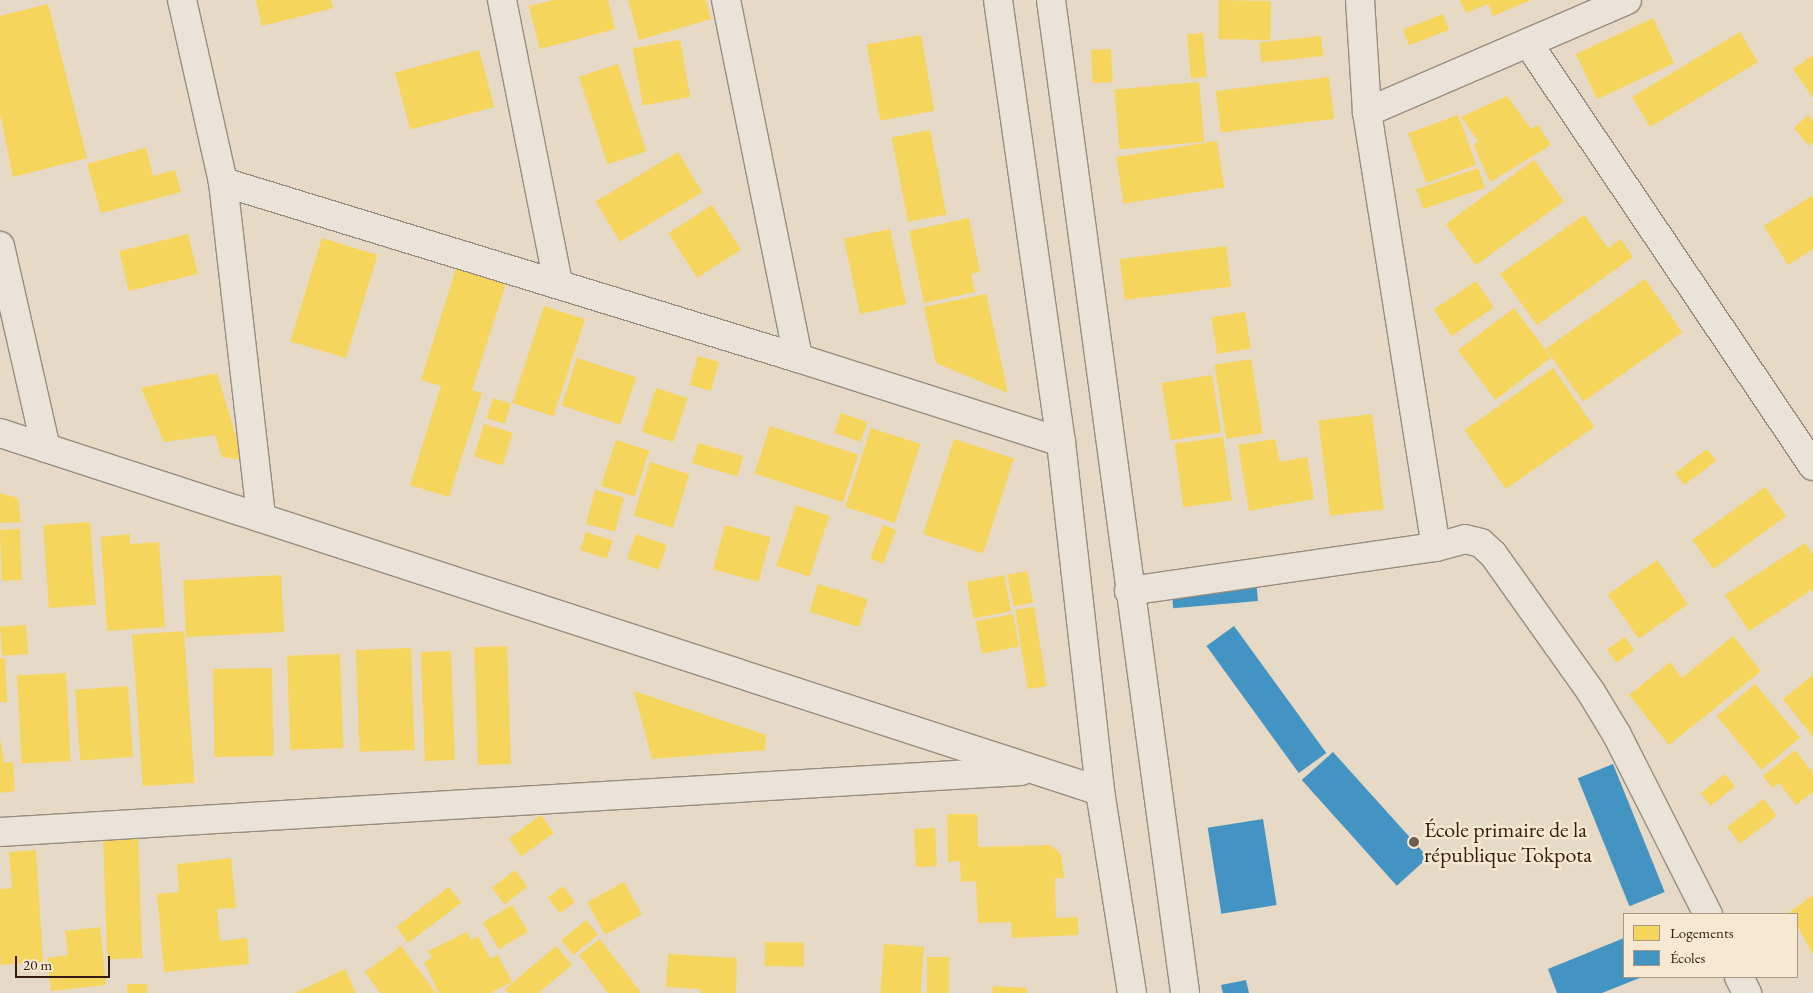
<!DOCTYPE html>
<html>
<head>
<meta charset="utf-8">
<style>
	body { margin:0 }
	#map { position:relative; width:1813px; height:993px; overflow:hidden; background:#e6d9c5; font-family:"EB Garamond",serif }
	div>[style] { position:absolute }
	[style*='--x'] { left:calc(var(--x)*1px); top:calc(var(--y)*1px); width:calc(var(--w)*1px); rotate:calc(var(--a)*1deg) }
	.homes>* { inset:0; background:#f6d55c; transform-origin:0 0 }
	.schools>* { inset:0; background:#4393c3; transform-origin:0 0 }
	.roads { filter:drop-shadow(1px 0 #978c7f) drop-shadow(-1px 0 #978c7f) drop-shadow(0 1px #978c7f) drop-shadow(0 -1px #978c7f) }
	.minor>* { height:28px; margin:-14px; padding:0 14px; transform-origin:14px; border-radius:14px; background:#eae3d9 }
	.dots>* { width:14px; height:14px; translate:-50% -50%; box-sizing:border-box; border:2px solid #f7e8d1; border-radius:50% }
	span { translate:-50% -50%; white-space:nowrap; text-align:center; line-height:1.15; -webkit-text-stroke:5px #f7e8d1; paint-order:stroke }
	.poi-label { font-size:22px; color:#341b0d }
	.left { translate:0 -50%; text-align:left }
	.legend { position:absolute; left:1623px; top:913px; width:175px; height:65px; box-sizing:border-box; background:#f7e8d1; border:1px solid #a99683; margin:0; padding:6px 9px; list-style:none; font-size:15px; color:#341b0d }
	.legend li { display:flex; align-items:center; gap:10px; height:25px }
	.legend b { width:25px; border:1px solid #a99683 }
	.scale { position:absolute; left:15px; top:956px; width:95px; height:22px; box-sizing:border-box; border:2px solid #341b0d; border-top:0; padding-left:6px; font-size:15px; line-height:18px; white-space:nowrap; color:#341b0d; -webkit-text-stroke:4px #f7e8d1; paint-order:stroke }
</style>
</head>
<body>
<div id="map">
	<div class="homes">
		<div style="clip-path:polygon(256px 0,331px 0,333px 8px,262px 26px)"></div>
		<div style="clip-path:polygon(554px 0,608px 0,615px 29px,540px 49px,529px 6px)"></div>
		<div style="clip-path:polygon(628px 0,706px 0,711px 19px,639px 40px)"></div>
		<div style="left:1219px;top:0;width:52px;height:39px;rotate:1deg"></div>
		<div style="clip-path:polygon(1460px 0,1531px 0,1493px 16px,1488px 4px,1466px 13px)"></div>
		<div style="clip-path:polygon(48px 4px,87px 158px,13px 177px,0 113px,0 16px)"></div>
		<div style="left:1443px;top:14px;width:17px;height:43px;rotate:69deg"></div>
		<div style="left:1653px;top:18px;width:50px;height:85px;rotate:65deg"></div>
		<div style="left:1740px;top:32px;width:35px;height:126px;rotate:59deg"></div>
		<div style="left:1203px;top:33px;width:44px;height:16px;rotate:85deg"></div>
		<div style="left:921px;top:35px;width:77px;height:55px;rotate:80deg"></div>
		<div style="left:1321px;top:36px;width:20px;height:62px;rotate:84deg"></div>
		<div style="left:680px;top:40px;width:58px;height:48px;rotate:80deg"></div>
		<div style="left:1111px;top:49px;width:33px;height:20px;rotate:87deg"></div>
		<div style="left:479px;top:50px;width:59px;height:87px;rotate:75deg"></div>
		<div style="clip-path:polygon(1813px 55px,1813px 98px,1793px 69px)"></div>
		<div style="left:618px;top:64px;width:92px;height:41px;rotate:72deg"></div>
		<div style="left:1329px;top:77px;width:42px;height:114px;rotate:83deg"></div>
		<div style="left:1199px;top:82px;width:60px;height:85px;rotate:85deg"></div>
		<div style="clip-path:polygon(1507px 96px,1531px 129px,1538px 125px,1551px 145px,1490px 182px,1474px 146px,1478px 141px,1461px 117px)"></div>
		<div style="left:1458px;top:115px;width:53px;height:53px;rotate:70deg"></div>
		<div style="clip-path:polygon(1808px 115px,1813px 121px,1813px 142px,1809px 146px,1794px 128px)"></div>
		<div style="left:930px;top:130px;width:86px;height:39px;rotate:79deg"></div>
		<div style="left:1217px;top:141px;width:47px;height:102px;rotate:81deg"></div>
		<div style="clip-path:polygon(146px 148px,153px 176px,175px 170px,181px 192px,101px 213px,87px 164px)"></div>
		<div style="left:678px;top:152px;width:47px;height:96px;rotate:59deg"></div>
		<div style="left:1534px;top:160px;width:51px;height:109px;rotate:54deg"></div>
		<div style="left:1478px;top:168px;width:21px;height:65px;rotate:71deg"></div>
		<div style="clip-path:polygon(1813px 195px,1813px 249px,1788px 265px,1764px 226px)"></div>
		<div style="left:712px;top:205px;width:53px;height:52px;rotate:57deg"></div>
		<div style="clip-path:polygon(1584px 215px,1608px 248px,1621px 239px,1633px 257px,1537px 325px,1500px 274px)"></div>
		<div style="clip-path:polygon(969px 218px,980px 272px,971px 274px,975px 292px,924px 303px,909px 231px)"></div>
		<div style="left:890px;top:229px;width:77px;height:47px;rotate:78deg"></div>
		<div style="left:188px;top:234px;width:41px;height:71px;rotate:76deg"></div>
		<div style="left:322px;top:238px;width:58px;height:108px;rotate:17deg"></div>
		<div style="left:1226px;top:246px;width:41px;height:107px;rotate:83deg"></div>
		<div style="clip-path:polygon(459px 259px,509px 274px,472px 390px,482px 393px,449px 497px,410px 485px,441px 386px,421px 380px)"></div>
		<div style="left:1645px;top:279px;width:65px;height:121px;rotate:55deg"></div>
		<div style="left:1476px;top:281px;width:32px;height:51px;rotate:56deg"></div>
		<div style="clip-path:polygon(986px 294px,1008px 393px,936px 363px,924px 307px)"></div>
		<div style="left:544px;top:306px;width:43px;height:102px;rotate:18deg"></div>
		<div style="left:1514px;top:308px;width:62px;height:70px;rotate:53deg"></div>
		<div style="left:1245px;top:312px;width:37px;height:34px;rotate:81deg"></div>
		<div style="left:698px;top:356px;width:22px;height:30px;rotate:16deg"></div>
		<div style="left:577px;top:358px;width:62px;height:50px;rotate:18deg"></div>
		<div style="left:1251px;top:359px;width:75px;height:37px;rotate:81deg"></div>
		<div style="left:1553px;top:368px;width:72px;height:108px;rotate:55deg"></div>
		<div style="clip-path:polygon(217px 373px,243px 460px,222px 457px,215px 435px,164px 442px,141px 388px)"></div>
		<div style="left:1212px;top:375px;width:58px;height:51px;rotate:81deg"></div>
		<div style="left:656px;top:388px;width:33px;height:46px;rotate:18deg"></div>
		<div style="left:493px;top:398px;width:19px;height:21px;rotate:18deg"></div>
		<div style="left:841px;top:413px;width:28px;height:21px;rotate:19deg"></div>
		<div style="left:1372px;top:414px;width:96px;height:54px;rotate:83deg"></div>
		<div style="left:484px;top:424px;width:30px;height:34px;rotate:17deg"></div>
		<div style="left:770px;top:426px;width:93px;height:50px;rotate:18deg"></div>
		<div style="left:871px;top:428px;width:52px;height:83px;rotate:18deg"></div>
		<div style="left:1223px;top:437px;width:64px;height:49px;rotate:82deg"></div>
		<div style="left:954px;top:439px;width:63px;height:100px;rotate:18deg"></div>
		<div style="clip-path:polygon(1275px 439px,1280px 462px,1307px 457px,1314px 499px,1249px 511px,1238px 445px)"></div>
		<div style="left:616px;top:440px;width:35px;height:48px;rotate:18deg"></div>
		<div style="left:698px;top:443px;width:47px;height:21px;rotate:16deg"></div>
		<div style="left:1707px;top:449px;width:15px;height:40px;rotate:53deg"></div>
		<div style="left:650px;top:462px;width:41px;height:56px;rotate:17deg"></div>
		<div style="left:1765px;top:487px;width:36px;height:90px;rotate:54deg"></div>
		<div style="left:595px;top:490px;width:30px;height:35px;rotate:15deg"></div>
		<div style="clip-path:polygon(0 493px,18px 498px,21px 522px,0 523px)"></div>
		<div style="left:796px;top:505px;width:35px;height:64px;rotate:18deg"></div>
		<div style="left:90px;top:522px;width:83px;height:47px;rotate:86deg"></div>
		<div style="left:725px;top:525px;width:47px;height:46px;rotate:15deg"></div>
		<div style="left:883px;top:525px;width:14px;height:36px;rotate:21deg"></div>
		<div style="left:20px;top:529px;width:51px;height:20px;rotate:88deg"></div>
		<div style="left:586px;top:532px;width:28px;height:19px;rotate:18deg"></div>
		<div style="clip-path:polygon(130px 534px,130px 544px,159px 542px,165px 627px,107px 631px,101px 537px)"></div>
		<div style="left:636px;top:534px;width:33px;height:26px;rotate:20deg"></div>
		<div style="clip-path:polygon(1805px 543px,1813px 555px,1813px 589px,1749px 631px,1725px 595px)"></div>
		<div style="left:1657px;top:560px;width:54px;height:60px;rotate:55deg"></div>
		<div style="left:1027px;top:571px;width:32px;height:20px;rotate:79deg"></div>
		<div style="left:281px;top:575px;width:57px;height:98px;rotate:87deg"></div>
		<div style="left:1004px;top:575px;width:37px;height:38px;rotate:79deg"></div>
		<div style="left:818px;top:584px;width:52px;height:29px;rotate:17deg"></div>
		<div style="left:1034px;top:607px;width:80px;height:19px;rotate:81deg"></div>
		<div style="left:1013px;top:614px;width:33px;height:38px;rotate:79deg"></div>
		<div style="left:26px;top:625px;width:29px;height:26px;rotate:86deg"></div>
		<div style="left:184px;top:631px;width:152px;height:52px;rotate:86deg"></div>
		<div style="clip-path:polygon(1733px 636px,1761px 671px,1669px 745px,1629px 695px,1670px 662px,1682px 678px)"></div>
		<div style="left:1625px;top:637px;width:16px;height:22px;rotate:55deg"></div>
		<div style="left:507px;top:646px;width:118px;height:33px;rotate:88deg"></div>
		<div style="left:411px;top:648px;width:102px;height:55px;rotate:88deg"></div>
		<div style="left:451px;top:651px;width:109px;height:30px;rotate:88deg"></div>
		<div style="left:340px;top:654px;width:94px;height:53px;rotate:88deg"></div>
		<div style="clip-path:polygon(0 658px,5px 658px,7px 702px,0 702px)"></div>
		<div style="left:272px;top:668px;width:88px;height:59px;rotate:89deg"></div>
		<div style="left:66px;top:673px;width:88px;height:49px;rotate:87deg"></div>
		<div style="clip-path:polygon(1813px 675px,1813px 737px,1783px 699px)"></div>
		<div style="left:1755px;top:684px;width:70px;height:50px;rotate:50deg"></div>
		<div style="left:128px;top:686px;width:71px;height:53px;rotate:86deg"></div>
		<div style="clip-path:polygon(634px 691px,766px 735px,765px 750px,652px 759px)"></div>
		<div style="clip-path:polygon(0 737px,4px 763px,13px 762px,15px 791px,0 793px)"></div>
		<div style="clip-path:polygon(1795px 750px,1813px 773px,1813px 792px,1796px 805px,1779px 783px,1772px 788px,1763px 776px)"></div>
		<div style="left:1725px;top:774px;width:16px;height:31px;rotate:52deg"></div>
		<div style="left:1764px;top:799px;width:21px;height:46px;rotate:53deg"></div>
		<div style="clip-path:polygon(947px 814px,977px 814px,978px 847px,1050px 845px,1061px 854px,1064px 878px,1055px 878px,1056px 918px,1078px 917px,1078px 935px,1012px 938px,1011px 922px,978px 923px,976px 881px,961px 882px,960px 861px,948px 862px)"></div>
		<div style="left:541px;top:815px;width:22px;height:40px;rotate:54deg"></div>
		<div style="left:935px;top:828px;width:38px;height:21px;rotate:87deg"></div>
		<div style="left:138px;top:836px;width:122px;height:35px;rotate:88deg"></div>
		<div style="clip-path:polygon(36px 850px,43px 962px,0 965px,0 889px,12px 888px,9px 852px)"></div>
		<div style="clip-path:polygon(231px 858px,236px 908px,217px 909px,220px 941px,247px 938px,249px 964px,164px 972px,157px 894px,179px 892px,177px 864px)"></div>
		<div style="left:515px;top:870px;width:21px;height:29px;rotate:53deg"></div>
		<div style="left:624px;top:882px;width:37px;height:42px;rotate:61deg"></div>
		<div style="left:563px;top:886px;width:20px;height:19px;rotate:53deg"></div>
		<div style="left:449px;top:887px;width:20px;height:66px;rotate:53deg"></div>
		<div style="clip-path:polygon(1813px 895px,1813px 955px,1797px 925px,1797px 914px,1787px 914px)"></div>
		<div style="left:512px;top:905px;width:31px;height:34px;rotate:59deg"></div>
		<div style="left:586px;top:920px;width:19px;height:32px;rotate:51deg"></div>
		<div style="clip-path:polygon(100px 927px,106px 985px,51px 991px,47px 958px,68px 955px,65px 931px)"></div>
		<div style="clip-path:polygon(467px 932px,471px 940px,478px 936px,490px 959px,498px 955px,512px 982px,490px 993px,439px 993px,424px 962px,432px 958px,428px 951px)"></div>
		<div style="clip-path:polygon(600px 939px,641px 993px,608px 993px,579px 955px)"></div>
		<div style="left:765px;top:942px;width:39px;height:24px;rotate:1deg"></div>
		<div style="left:884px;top:944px;width:40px;height:49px;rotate:4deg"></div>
		<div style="clip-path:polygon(401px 946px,436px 993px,380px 993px,365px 972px)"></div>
		<div style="clip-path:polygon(556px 946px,572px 965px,538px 993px,508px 993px,505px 989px)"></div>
		<div style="clip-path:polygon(668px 954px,737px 958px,736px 993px,700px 993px,700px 989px,666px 987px)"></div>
		<div style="left:927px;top:957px;width:22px;height:36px"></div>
		<div style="clip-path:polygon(345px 969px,356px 993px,295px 993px)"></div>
		<div style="left:127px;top:984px;width:20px;height:9px"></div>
		<div style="clip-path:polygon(993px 986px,1027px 988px,1027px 993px,992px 993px)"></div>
	</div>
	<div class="schools">
		<div style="left:1256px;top:579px;width:22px;height:85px;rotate:85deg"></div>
		<div style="left:1234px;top:626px;width:157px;height:34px;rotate:54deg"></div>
		<div style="left:1333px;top:752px;width:142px;height:42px;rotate:48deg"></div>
		<div style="left:1613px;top:764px;width:138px;height:38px;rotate:68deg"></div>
		<div style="left:1263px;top:819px;width:87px;height:56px;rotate:81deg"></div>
		<div style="clip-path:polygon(1624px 938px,1624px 977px,1642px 977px,1602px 993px,1557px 993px,1548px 969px)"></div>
		<div style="clip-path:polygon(1246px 980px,1249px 993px,1223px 993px,1221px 985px)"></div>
	</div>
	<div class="roads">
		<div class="minor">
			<div style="--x:182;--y:0;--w:187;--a:77.3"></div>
			<div style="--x:223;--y:182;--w:338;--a:83.5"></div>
			<div style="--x:502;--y:0;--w:289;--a:78.8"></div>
			<div style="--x:726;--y:0;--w:365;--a:78.6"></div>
			<div style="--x:998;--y:0;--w:446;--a:81.9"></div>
			<div style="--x:1061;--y:442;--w:351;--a:83.6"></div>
			<div style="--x:1100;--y:791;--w:205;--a:81"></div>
			<div style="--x:1051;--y:0;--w:1002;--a:82.31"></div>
			<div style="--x:1360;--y:0;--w:112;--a:86.4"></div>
			<div style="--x:1367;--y:112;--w:440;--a:81"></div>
			<div style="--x:1436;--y:547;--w:30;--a:-15"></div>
			<div style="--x:1465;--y:539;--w:16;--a:14"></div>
			<div style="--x:1481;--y:543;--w:16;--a:43"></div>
			<div style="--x:1493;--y:554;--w:169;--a:54.6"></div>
			<div style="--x:1591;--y:692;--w:50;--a:58.8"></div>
			<div style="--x:1617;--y:735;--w:201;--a:63.1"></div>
			<div style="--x:1528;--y:43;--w:510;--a:56.03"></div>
			<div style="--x:1367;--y:112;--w:283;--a:-23.3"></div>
			<div style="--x:223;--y:182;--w:601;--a:17.02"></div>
			<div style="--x:798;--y:358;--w:276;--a:17.7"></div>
			<div style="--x:0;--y:246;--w:207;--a:77.2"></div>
			<div style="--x:0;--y:433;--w:1157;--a:18.03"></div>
			<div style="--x:1129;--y:591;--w:310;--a:-8.2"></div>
			<div style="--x:0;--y:832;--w:1023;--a:-3.42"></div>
			<div style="--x:1739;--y:977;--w:18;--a:63"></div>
		</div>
	</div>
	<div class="dots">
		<div style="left:1414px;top:842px;background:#725e4d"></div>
	</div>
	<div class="poi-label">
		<span class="left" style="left:1424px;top:842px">École primaire de la<br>république Tokpota</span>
	</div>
	<ul class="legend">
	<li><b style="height:14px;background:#f6d55c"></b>Logements</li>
	<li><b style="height:14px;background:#4393c3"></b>Écoles</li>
	</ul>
	<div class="scale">20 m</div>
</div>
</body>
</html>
